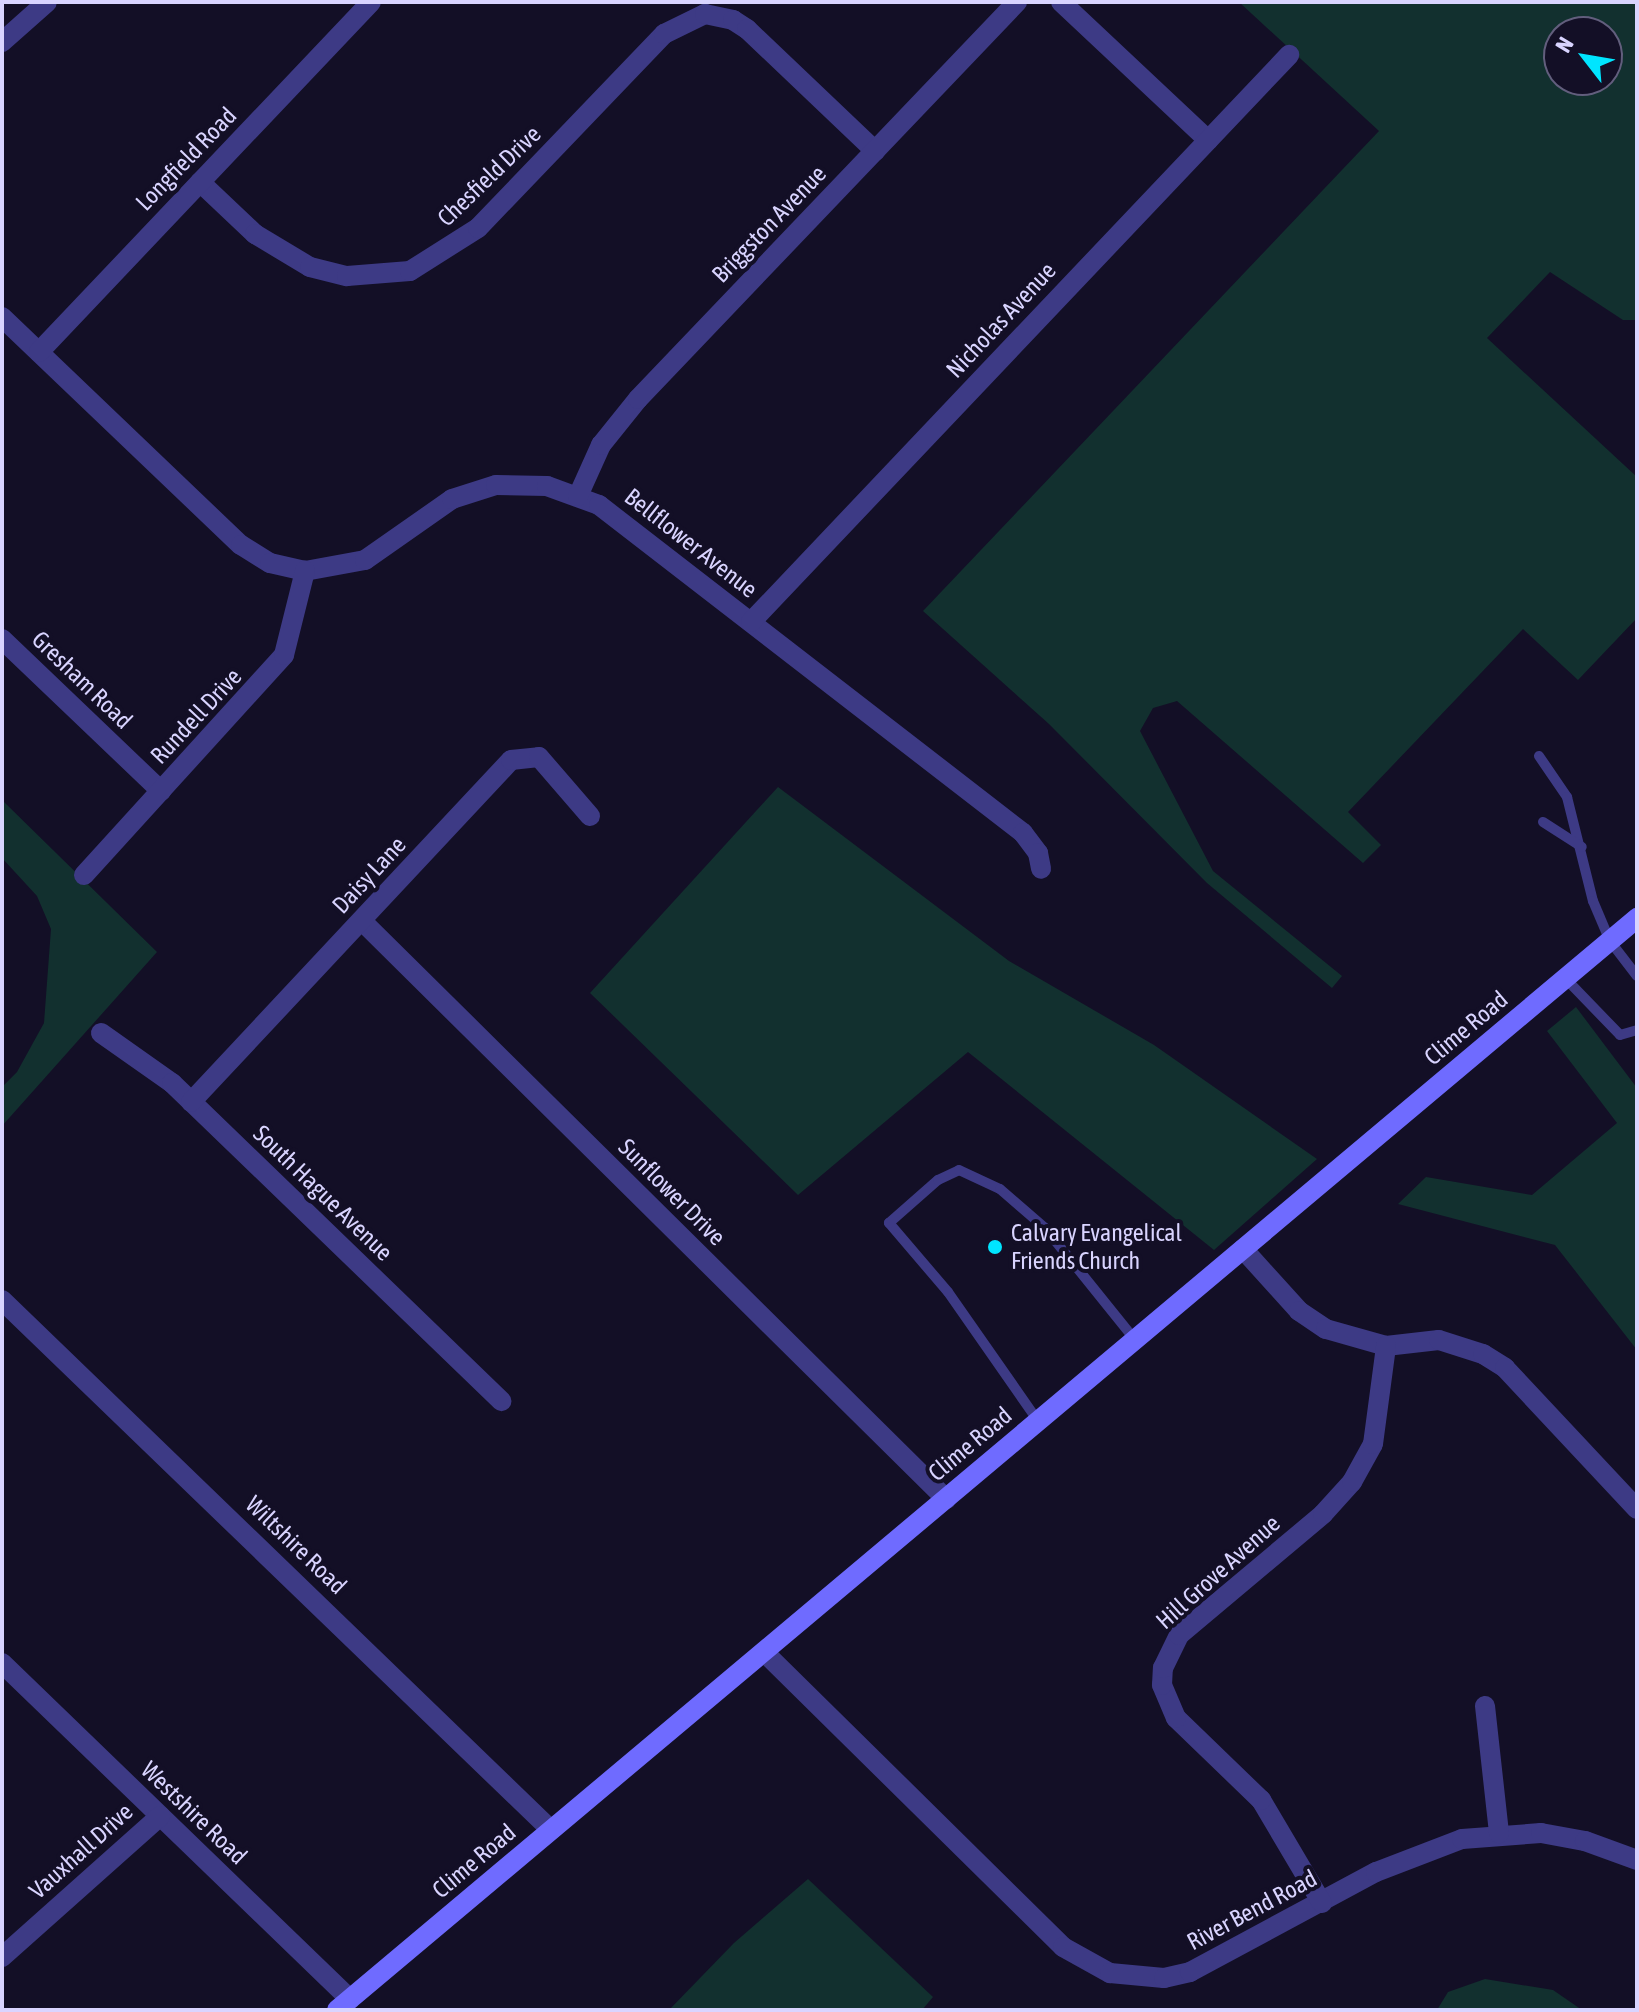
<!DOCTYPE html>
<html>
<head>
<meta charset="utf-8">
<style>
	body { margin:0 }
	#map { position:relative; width:1639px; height:2012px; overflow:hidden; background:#130f26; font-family:"Asap Condensed",sans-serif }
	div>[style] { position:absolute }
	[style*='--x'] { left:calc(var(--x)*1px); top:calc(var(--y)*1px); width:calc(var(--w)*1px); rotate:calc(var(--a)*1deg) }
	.green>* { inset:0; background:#12302f }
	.service>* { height:10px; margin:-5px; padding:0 5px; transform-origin:5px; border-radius:5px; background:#3d3a85 }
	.minor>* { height:20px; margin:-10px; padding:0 10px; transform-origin:10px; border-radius:10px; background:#3d3a85 }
	.secondary>* { height:20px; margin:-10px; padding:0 10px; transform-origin:10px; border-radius:10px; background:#6f6bff }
	.dots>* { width:22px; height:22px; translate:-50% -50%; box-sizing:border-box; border:4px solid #130f26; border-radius:50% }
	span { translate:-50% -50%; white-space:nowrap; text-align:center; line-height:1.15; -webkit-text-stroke:8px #130f26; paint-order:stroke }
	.street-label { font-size:24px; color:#d9d4ff }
	.poi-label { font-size:24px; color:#d9d4ff }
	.left { translate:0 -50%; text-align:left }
	.frame { position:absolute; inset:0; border:4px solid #d9d4ff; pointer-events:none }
	.north { position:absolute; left:1543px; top:16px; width:80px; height:80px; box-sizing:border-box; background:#130f26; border:2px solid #625e7d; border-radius:50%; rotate:301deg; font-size:22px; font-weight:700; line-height:32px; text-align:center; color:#d9d4ff }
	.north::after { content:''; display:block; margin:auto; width:28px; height:36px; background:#00e5ff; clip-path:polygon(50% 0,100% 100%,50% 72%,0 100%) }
</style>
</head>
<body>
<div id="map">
	<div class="green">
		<div style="clip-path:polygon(evenodd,1239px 2px,1637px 2px,1637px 320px,1623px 320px,1550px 272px,1487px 338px,1637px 477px,1637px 618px,1578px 680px,1523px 629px,1348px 812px,1381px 845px,1363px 863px,1177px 701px,1153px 708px,1140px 731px,1213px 871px,1342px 976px,1332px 988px,1207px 883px,1049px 724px,923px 611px,1379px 131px,1239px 2px,1559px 32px,1607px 32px,1607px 80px,1559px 80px,1559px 32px)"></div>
		<div style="clip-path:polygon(778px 787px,1009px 961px,1154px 1045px,1317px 1159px,1214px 1250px,968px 1052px,798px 1195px,590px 993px)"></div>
		<div style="clip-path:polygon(2px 800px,157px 952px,2px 1126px,2px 1087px,17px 1072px,44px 1023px,51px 929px,37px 896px,2px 858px)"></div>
		<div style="clip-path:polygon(1576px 1007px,1637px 1088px,1637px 1350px,1555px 1245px,1398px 1204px,1426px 1177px,1532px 1195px,1617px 1123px,1547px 1031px)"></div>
		<div style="clip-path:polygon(808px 1879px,933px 1997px,922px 2010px,669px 2010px,734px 1943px)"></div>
		<div style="clip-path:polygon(1485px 1979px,1553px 1990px,1582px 2010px,1437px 2010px,1448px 1992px)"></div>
	</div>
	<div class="service">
		<div style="--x:1539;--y:756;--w:50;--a:55.7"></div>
		<div style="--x:1567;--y:797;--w:107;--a:76"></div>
		<div style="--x:1593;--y:901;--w:43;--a:67"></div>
		<div style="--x:1610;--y:941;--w:44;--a:52.4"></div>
		<div style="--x:1543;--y:822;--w:46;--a:32.7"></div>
		<div style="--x:1565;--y:978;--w:79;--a:46"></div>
		<div style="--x:1620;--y:1035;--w:18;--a:-16"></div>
		<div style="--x:1038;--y:1421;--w:157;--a:-124.9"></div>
		<div style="--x:948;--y:1292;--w:91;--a:-130.5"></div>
		<div style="--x:889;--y:1223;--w:65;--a:-41.3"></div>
		<div style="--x:938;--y:1180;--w:23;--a:-25"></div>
		<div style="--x:959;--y:1170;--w:45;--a:24.9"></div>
		<div style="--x:1000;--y:1189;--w:60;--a:40.9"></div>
		<div style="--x:1045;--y:1228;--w:144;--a:51.2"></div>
	</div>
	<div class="minor">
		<div style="--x:1061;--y:2;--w:202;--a:43.2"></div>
		<div style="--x:2;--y:42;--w:60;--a:-41.6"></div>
		<div style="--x:200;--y:182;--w:76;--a:43.4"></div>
		<div style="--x:255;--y:234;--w:64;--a:31"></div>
		<div style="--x:310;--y:267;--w:38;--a:14"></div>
		<div style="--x:347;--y:276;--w:63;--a:-4.5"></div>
		<div style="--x:410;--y:271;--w:80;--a:-32.3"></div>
		<div style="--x:478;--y:228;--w:269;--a:-46.2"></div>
		<div style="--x:664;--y:34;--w:46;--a:-26"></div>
		<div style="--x:705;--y:14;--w:29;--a:12"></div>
		<div style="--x:733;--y:20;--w:17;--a:33"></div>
		<div style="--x:747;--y:29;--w:177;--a:43.6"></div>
		<div style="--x:2;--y:317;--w:330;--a:43.7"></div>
		<div style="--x:241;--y:545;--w:34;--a:32"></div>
		<div style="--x:270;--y:563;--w:36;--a:13"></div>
		<div style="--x:305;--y:571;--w:61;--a:-10.4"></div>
		<div style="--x:365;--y:560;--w:106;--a:-35"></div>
		<div style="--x:452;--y:499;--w:46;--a:-17.7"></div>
		<div style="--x:496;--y:485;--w:51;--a:1.1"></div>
		<div style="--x:547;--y:486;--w:55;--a:20.1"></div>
		<div style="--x:599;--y:505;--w:536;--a:37.72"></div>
		<div style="--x:1023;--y:833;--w:25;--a:53"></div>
		<div style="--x:1038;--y:853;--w:16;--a:79"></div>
		<div style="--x:39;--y:352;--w:482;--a:-46.5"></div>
		<div style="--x:578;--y:496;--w:56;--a:-65.7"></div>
		<div style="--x:601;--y:445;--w:59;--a:-51.2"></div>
		<div style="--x:638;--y:399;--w:549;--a:-46.33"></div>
		<div style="--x:751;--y:622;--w:782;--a:-46.5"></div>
		<div style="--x:2;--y:639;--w:220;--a:43.7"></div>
		<div style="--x:84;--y:875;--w:297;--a:-47.7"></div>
		<div style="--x:284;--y:655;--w:87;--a:-76"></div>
		<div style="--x:362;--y:921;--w:822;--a:44.7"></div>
		<div style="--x:101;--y:1033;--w:87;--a:35.2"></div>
		<div style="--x:172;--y:1083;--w:458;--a:44"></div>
		<div style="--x:191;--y:1102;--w:468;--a:-46.9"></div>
		<div style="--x:511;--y:760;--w:28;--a:-6"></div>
		<div style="--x:539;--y:757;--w:78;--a:49.2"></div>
		<div style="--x:1243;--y:1249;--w:84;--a:47.9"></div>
		<div style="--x:1299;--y:1311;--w:32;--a:34"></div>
		<div style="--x:1326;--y:1329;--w:62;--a:15.8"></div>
		<div style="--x:1386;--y:1346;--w:53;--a:-6.5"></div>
		<div style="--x:1439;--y:1340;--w:46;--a:17.7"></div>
		<div style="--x:1483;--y:1354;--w:26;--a:32"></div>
		<div style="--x:1505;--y:1368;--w:193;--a:46.9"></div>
		<div style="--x:2;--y:1300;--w:763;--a:43.99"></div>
		<div style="--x:764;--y:1652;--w:420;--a:44.6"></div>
		<div style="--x:1063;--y:1947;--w:54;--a:29"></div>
		<div style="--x:1110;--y:1973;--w:54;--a:5.3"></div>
		<div style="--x:1164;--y:1978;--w:27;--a:-13"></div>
		<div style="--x:1190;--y:1972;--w:211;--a:-28.3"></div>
		<div style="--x:1376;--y:1872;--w:92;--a:-21"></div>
		<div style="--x:1462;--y:1839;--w:79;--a:-4.3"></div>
		<div style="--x:1541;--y:1833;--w:45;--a:10.3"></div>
		<div style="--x:1585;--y:1841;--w:55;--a:20.1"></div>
		<div style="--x:2;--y:1663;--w:484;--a:44"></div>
		<div style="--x:1485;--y:1706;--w:128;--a:83.7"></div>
		<div style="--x:1322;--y:1903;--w:120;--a:-120.6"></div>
		<div style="--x:1261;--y:1800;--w:118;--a:-136"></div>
		<div style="--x:1176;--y:1718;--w:36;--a:-113"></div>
		<div style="--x:1162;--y:1685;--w:17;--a:-87"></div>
		<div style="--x:1163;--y:1668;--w:37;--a:-64"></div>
		<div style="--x:1179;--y:1635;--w:188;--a:-40"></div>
		<div style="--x:1323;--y:1514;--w:43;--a:-47.8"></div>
		<div style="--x:1352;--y:1482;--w:43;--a:-61.1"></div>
		<div style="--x:1373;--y:1444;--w:99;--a:-82.4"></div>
		<div style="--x:2;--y:1957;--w:212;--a:-41.7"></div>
	</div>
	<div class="secondary">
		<div style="--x:337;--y:2010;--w:1698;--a:-40.03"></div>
	</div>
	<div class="dots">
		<div style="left:995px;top:1247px;background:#00e5ff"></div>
	</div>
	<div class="street-label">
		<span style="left:186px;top:159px;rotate:-46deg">Longfield Road</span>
		<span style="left:489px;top:176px;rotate:-44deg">Chesfield Drive</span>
		<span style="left:769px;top:224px;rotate:-46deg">Briggston Avenue</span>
		<span style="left:1001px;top:320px;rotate:-47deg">Nicholas Avenue</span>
		<span style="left:691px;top:543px;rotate:38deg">Bellflower Avenue</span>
		<span style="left:82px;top:680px;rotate:44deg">Gresham Road</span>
		<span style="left:196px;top:716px;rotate:-47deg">Rundell Drive</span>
		<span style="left:369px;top:875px;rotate:-47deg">Daisy Lane</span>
		<span style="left:1466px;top:1028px;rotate:-40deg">Clime Road</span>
		<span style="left:672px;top:1192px;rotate:45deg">Sunflower Drive</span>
		<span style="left:323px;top:1193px;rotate:44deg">South Hague Avenue</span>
		<span style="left:970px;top:1444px;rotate:-40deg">Clime Road</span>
		<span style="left:296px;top:1545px;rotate:44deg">Wiltshire Road</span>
		<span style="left:1218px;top:1572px;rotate:-42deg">Hill Grove Avenue</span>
		<span style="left:194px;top:1813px;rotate:44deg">Westshire Road</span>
		<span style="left:81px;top:1851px;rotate:-42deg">Vauxhall Drive</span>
		<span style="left:474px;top:1861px;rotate:-40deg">Clime Road</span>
		<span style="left:1252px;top:1910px;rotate:-28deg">River Bend Road</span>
	</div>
	<div class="poi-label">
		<span class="left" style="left:1011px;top:1247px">Calvary Evangelical<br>Friends Church</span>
	</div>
	<div class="frame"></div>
	<div class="north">N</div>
</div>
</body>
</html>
